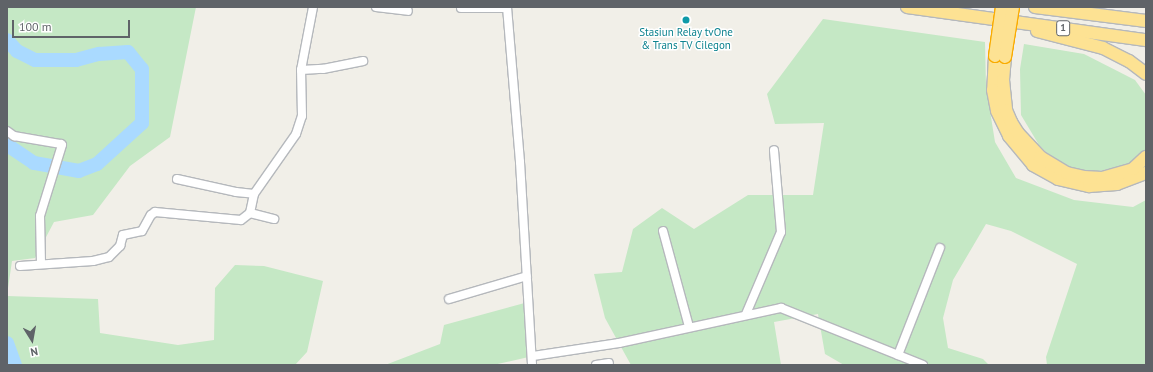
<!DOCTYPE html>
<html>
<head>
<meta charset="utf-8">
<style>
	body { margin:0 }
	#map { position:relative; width:1153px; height:372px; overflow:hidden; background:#f1efe8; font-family:"PT Sans",sans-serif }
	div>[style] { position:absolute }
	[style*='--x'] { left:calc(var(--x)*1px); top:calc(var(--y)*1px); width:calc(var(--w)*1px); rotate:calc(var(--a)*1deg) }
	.green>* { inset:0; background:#c5e8c5 }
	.river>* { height:14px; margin:-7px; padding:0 7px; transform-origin:7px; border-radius:7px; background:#aadaff }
	.roads { filter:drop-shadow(1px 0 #b5b8bc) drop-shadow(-1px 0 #b5b8bc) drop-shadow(0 1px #b5b8bc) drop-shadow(0 -1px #b5b8bc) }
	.minor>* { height:8px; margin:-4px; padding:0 4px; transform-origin:4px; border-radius:4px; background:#fff }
	.highway>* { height:12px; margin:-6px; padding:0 6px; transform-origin:6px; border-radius:6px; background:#fde293 }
	.bridges { filter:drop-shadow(1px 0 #f9ab00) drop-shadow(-1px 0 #f9ab00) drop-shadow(0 1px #f9ab00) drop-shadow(0 -1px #f9ab00) }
	.highway-bridge>* { height:12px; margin:-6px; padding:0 6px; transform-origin:6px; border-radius:6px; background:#fde293 }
	.dots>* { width:11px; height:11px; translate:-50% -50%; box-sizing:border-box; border:2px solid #fff; border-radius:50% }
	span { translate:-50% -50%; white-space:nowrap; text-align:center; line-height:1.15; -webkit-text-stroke:3px #fff; paint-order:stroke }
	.shield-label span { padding:1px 3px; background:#fff; border:1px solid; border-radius:3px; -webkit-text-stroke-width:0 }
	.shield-label { font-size:10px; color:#5f6368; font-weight:700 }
	.culture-label { font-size:11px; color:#0d838f }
	.frame { position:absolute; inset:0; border:8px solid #5f6368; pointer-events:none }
	.north { position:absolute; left:12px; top:320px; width:40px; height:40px; -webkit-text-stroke:3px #fff; paint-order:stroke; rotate:169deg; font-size:11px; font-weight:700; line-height:16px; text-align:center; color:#5f6368 }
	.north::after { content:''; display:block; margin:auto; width:14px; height:18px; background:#5f6368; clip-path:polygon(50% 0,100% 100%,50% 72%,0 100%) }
	.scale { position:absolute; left:12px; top:20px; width:118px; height:18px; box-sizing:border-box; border:2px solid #5f6368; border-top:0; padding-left:5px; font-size:12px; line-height:14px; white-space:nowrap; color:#5f6368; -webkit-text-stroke:3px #fff; paint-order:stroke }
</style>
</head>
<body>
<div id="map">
	<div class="green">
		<div style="clip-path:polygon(7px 7px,196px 7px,170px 137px,130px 166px,93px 215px,54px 222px,35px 258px,12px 261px,7px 295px)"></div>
		<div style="clip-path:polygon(823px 19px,985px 42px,986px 86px,995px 142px,1016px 178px,1074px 200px,1133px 207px,1146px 200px,1146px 365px,1047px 365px,1046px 357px,1077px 264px,1011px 231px,986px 224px,953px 280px,943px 318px,948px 348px,983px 359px,989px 365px,844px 365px,825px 354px,818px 314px,774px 322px,781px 365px,631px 365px,605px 318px,594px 274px,622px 272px,633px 229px,662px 208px,694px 229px,748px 195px,813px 195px,824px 123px,775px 124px,767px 94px)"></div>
		<div style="clip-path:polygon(1024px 44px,1084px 54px,1135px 80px,1146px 95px,1146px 151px,1130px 164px,1095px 172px,1059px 165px,1039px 145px,1021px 115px,1020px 69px)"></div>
		<div style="clip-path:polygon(235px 265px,264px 266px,323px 281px,307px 352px,295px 365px,7px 365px,7px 296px,98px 299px,100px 333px,178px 345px,214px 340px,215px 288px)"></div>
		<div style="clip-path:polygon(532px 301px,533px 356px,493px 365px,385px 365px,440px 344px,444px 325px)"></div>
	</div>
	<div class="river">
		<div style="--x:7;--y:40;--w:15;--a:48"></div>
		<div style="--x:17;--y:51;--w:20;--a:27"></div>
		<div style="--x:35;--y:60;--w:41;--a:0"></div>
		<div style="--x:76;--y:60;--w:24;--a:-15"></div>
		<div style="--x:99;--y:54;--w:29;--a:-4"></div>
		<div style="--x:128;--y:52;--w:22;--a:51"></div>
		<div style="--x:142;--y:69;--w:54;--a:90"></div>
		<div style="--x:142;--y:123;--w:61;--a:137.7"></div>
		<div style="--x:97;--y:164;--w:19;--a:159"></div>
		<div style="--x:79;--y:171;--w:46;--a:-169.9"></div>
		<div style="--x:34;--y:163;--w:32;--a:-146"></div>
		<div style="--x:7;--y:343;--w:23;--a:70"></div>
	</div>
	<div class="roads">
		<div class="minor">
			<div style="--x:376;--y:7;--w:32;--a:7"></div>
			<div style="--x:507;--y:7;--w:156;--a:85.2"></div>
			<div style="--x:520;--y:162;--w:203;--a:86.6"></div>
			<div style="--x:461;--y:8;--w:46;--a:0"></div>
			<div style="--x:301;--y:70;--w:22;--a:-3"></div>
			<div style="--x:323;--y:69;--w:41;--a:-11.3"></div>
			<div style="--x:7;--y:131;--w:9;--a:36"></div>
			<div style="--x:14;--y:136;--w:48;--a:9.7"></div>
			<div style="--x:61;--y:144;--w:1;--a:45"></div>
			<div style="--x:62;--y:145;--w:74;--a:107.2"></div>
			<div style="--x:40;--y:216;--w:47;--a:88.8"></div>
			<div style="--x:177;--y:179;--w:60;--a:12.4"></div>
			<div style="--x:236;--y:192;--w:18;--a:6"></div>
			<div style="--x:254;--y:194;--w:73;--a:-55"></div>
			<div style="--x:296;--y:134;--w:19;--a:-72"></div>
			<div style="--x:302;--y:116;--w:46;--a:-91.2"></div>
			<div style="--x:301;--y:70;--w:64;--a:-79.2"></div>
			<div style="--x:254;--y:194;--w:19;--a:102"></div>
			<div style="--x:250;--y:213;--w:25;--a:14"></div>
			<div style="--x:663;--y:231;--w:99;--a:74.8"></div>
			<div style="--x:20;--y:266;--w:73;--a:-3.9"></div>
			<div style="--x:93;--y:261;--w:16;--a:-14"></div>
			<div style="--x:109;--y:257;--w:16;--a:-45"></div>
			<div style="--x:120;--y:246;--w:11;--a:-75"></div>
			<div style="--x:123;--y:235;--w:19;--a:-12"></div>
			<div style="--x:142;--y:231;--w:18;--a:-61"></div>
			<div style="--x:151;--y:215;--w:5;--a:-37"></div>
			<div style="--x:155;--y:212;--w:86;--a:5.3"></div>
			<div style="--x:241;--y:220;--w:11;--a:-38"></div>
			<div style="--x:449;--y:299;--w:81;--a:-16.4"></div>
			<div style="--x:746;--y:314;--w:89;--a:-66.9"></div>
			<div style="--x:781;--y:232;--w:82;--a:-94.9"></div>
			<div style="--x:898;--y:355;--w:115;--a:-68.6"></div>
			<div style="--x:533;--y:356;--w:87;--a:-8.6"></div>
			<div style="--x:619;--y:343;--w:166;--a:-12.2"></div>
			<div style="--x:781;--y:308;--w:153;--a:21.9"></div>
			<div style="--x:596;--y:365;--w:13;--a:-9"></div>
		</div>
		<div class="highway">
			<div style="--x:907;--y:7;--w:241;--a:7.9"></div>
			<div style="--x:1035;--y:7;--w:112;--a:7.2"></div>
			<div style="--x:1037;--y:31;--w:68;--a:14.4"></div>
			<div style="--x:1103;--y:48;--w:29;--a:27"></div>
			<div style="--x:1129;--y:61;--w:21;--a:37"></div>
			<div style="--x:995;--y:56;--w:34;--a:93"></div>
			<div style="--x:993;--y:90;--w:21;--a:79"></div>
			<div style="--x:997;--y:111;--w:28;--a:64"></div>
			<div style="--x:1009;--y:136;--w:38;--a:50"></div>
			<div style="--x:1033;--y:165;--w:29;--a:29"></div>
			<div style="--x:1058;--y:179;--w:32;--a:13"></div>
			<div style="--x:1089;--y:186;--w:28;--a:-4"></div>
			<div style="--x:1117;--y:184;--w:31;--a:-21"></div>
			<div style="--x:1005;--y:57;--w:23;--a:95"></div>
			<div style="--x:1003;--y:80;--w:30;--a:84"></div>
			<div style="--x:1006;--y:110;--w:13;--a:67"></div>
			<div style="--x:1011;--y:122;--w:13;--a:58"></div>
			<div style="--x:1018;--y:133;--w:33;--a:47"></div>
			<div style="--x:1040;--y:157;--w:31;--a:31"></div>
			<div style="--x:1067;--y:173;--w:17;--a:13"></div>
			<div style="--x:1084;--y:177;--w:18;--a:3"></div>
			<div style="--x:1102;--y:178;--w:32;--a:-16"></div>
			<div style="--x:1133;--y:169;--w:18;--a:-43"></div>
		</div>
	</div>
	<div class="bridges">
		<div class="highway-bridge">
			<div style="--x:995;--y:56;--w:49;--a:-81.9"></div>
			<div style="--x:1005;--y:57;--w:51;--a:-80.9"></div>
		</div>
	</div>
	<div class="dots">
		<div style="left:686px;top:20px;background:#0f9aa8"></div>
	</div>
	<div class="shield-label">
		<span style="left:1063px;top:28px">1</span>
	</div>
	<div class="culture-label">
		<span style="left:686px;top:39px">Stasiun Relay tvOne<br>&amp; Trans TV Cilegon</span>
	</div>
	<div class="frame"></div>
	<div class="north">N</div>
	<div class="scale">100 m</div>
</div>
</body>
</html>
